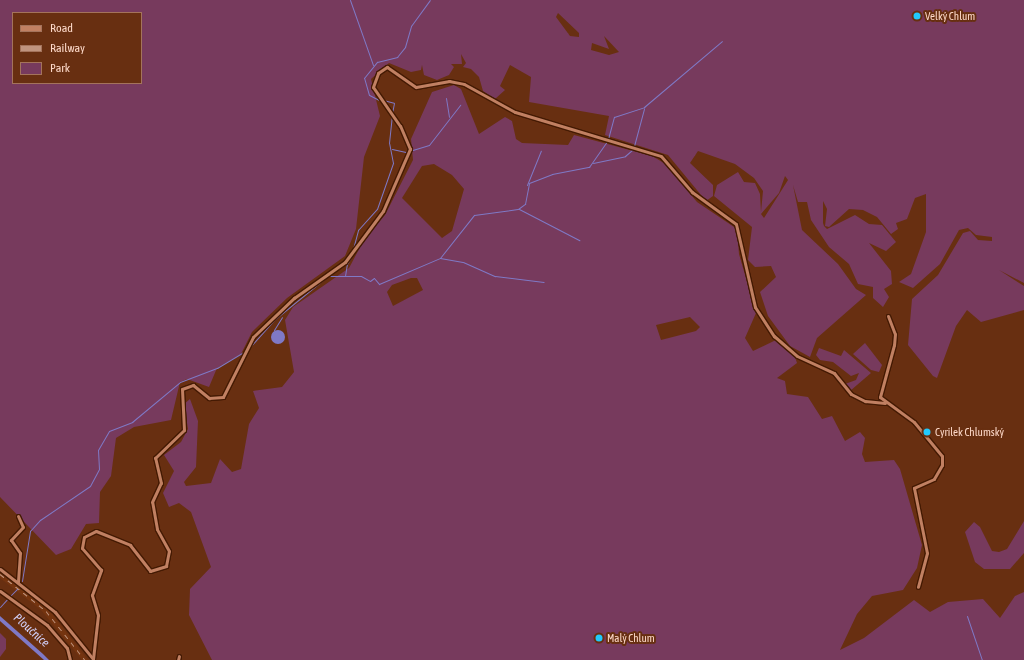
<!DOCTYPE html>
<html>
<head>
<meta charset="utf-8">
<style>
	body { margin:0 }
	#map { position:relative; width:1024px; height:660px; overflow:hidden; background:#682f11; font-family:"Asap Condensed",sans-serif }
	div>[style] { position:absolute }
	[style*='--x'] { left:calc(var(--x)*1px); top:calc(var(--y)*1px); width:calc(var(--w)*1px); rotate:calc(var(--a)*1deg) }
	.built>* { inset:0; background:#743410 }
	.green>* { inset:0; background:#773a5d }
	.water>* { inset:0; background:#7f79c6 }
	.round { border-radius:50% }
	.stream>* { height:1px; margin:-0.5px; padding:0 0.5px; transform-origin:0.5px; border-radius:0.5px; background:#7f79c6 }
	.roads { filter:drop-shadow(1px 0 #441a03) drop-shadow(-1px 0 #441a03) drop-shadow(0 1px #441a03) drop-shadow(0 -1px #441a03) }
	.street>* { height:3px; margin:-1.5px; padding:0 1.5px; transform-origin:1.5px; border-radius:1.5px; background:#c18062 }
	.rail>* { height:1px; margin-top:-0.5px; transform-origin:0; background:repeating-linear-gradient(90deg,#c0947e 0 5px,transparent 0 10px) }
	.dots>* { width:11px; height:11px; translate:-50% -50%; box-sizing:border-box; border:2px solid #682f11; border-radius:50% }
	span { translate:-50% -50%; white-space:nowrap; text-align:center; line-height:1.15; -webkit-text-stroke:4px #682f11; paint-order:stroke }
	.poi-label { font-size:11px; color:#fdd9c9 }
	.left { translate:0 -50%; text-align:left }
	.water-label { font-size:12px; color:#d3d2fc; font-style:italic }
	.legend { position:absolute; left:12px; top:12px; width:130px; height:72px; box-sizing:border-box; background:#682f11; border:1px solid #a4735b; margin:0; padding:5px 7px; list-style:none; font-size:12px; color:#fdd9c9 }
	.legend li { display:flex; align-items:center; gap:8px; height:20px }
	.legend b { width:20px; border:1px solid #a4735b }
</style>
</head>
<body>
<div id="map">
	<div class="built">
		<div style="clip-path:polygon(0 571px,48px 609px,88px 660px,82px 660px,41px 610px,0 578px)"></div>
	</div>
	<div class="green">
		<div style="clip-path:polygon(evenodd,0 0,1024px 0,1024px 283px,999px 270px,1024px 286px,1024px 310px,981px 322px,967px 310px,956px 326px,937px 378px,933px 376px,908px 345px,912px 299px,938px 275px,963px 233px,970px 231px,978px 240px,992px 241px,992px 237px,976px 235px,968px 228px,959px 230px,940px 264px,913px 288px,899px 282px,911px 274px,926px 232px,926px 194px,915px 198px,907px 219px,896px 223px,898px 229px,891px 234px,877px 217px,863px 210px,849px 209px,829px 227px,825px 226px,827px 209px,823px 201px,823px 223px,824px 226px,827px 229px,855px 215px,869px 224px,882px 225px,896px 242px,886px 251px,869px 243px,891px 271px,892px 284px,884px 289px,889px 297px,883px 307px,873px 298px,873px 287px,858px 284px,849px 264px,829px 247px,811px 220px,807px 202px,798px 202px,793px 185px,802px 230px,838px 264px,856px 289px,866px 295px,817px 338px,810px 357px,790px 346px,768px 316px,760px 292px,776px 277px,771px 266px,755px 267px,748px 260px,752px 227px,714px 196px,717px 185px,738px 172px,744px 182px,755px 183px,760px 194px,761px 212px,763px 191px,754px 178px,735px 164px,698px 151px,690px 163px,713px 185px,713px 196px,706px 201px,668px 155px,605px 135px,609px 116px,529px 102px,531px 77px,510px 65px,500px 86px,505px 90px,495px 99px,483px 91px,479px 77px,471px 69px,463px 67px,466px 63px,461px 54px,462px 64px,451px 64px,454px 67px,449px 75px,437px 80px,424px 75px,422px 65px,421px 70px,411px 72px,389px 63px,371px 79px,380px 116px,364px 157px,356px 229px,345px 256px,287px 298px,252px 332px,241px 354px,217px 368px,209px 387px,187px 379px,180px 382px,171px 420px,134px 427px,116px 438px,111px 476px,100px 492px,99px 523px,86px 524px,71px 549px,56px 555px,0 497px,0 0,13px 13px,141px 13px,141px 83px,13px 83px,13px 13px,0 0,558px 13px,579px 33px,579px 37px,570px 36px,556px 17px,558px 13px,0 0,604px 36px,619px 52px,609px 55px,591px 50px,592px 43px,609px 49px,604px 36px,0 0,785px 176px,788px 180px,764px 218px,761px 214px,779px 193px,785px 176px)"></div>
		<div style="clip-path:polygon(evenodd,454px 85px,461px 89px,479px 134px,505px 117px,512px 121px,516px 139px,522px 143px,568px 145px,574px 135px,652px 156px,664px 163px,697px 202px,737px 229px,739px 254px,756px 313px,745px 338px,753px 351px,776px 340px,795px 357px,797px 363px,777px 378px,785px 381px,787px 394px,808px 397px,822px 419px,832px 416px,845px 441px,860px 432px,865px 438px,862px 454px,865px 462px,894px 460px,900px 469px,922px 545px,917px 568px,903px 590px,872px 596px,857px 614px,840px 650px,864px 638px,914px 600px,930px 612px,948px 602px,983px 599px,1000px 618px,1015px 596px,1024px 592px,1024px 660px,212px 660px,189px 615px,190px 589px,211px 567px,191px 512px,179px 503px,169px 507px,163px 493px,174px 471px,164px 455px,181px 442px,188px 429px,184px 404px,190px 399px,198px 421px,196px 467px,184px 482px,186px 486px,211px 483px,220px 459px,232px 472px,241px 469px,249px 424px,259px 408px,253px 391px,282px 387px,294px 372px,285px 320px,293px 307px,349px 268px,365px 238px,385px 215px,413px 160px,411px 139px,432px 92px,454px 85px,434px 164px,452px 175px,464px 189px,452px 231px,442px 238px,402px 198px,422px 166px,434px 164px,454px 85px,411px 278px,417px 278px,423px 290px,393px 306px,387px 292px,392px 285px,411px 278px,454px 85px,690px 317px,700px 327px,696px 331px,661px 340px,656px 325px,690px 317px)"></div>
		<div style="clip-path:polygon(865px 343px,882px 365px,879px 372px,871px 370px,853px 354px)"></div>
		<div style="clip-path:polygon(819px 348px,841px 356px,844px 350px,871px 373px,850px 391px,845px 384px,856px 380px,859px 373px,851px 376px,833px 362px,820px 360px,816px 355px)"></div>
		<div style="clip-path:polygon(1024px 521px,1024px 553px,1010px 569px,984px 569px,975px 562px,965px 532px,974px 522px,980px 527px,992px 551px,999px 552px,1007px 549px)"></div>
		<div style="clip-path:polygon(0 633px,6px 639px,6px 649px,0 657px)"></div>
	</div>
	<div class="water">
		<div class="round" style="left:271px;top:330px;width:14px;height:14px"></div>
		<div style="clip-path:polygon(0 616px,43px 654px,49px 660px,44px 660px,0 621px)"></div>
	</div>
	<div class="stream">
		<div style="--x:350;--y:0;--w:69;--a:70.5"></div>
		<div style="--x:446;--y:98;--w:19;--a:81"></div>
		<div style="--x:379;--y:100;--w:11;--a:-153"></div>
		<div style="--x:369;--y:95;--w:18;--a:-106"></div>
		<div style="--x:364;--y:78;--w:21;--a:-51"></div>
		<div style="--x:377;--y:62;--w:21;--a:-14"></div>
		<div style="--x:397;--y:57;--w:13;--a:-51"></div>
		<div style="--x:405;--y:47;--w:22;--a:-74"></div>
		<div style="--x:411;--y:26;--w:32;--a:-54"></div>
		<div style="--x:383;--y:100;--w:11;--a:15"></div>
		<div style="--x:394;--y:103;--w:10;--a:101"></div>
		<div style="--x:608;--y:139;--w:23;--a:-75"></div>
		<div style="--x:614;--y:117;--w:32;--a:-18"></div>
		<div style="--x:644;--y:107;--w:102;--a:-40.2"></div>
		<div style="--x:634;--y:146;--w:39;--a:-75"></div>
		<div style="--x:392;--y:149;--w:14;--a:12"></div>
		<div style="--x:406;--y:152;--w:24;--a:-17"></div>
		<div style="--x:429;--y:145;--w:51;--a:-52.2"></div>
		<div style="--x:593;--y:163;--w:33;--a:-12"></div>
		<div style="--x:625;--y:156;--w:11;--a:-41"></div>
		<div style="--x:527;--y:185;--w:37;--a:-68"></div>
		<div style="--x:519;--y:209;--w:68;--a:27.3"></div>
		<div style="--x:353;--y:249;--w:20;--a:-75"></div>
		<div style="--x:358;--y:230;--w:28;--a:-48"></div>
		<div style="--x:377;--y:209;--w:49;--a:-70.8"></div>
		<div style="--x:393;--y:163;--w:20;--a:-101"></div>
		<div style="--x:389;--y:143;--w:27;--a:-84"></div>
		<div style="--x:440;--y:258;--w:23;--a:10"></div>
		<div style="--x:463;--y:262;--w:35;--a:24"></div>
		<div style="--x:495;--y:276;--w:49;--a:7"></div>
		<div style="--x:345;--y:276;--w:16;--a:0"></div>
		<div style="--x:361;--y:276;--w:10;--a:29"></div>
		<div style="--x:370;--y:281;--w:5;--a:-37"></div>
		<div style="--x:374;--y:278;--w:8;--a:50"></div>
		<div style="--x:379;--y:284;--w:66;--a:-23.1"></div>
		<div style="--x:440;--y:258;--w:55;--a:-51.7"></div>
		<div style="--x:474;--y:215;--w:44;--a:-7.8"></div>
		<div style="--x:518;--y:209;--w:9;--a:-36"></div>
		<div style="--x:525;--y:204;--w:21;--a:-79"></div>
		<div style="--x:529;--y:183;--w:25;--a:-21"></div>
		<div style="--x:552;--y:174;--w:38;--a:-11"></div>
		<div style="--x:589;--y:167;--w:32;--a:-55"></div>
		<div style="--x:274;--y:330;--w:15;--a:-58"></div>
		<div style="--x:249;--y:348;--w:39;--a:-48"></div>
		<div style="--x:275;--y:319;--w:68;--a:-39.1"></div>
		<div style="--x:328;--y:276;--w:17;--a:0"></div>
		<div style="--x:345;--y:276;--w:12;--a:-81"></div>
		<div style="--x:347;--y:264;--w:12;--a:-59"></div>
		<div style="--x:22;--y:581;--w:51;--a:-80.9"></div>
		<div style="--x:30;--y:531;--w:15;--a:-48"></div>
		<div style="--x:40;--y:520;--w:60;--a:-34.2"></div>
		<div style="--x:90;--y:486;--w:19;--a:-62"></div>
		<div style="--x:99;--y:469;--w:19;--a:-93"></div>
		<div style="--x:98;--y:450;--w:22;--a:-60"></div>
		<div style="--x:109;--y:431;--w:25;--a:-21"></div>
		<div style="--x:132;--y:422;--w:62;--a:-39.8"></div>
		<div style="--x:180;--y:382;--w:40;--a:-21"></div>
		<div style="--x:217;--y:368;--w:33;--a:-31"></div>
		<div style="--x:10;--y:596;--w:10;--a:-45"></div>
		<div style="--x:0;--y:607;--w:12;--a:-48"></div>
		<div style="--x:967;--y:616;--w:46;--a:71.2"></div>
	</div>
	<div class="roads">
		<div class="street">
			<div style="--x:888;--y:316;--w:19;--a:69"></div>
			<div style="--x:895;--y:334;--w:11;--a:95"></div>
			<div style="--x:894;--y:345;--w:54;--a:105.1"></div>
			<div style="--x:880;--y:397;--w:42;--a:36.3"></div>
			<div style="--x:914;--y:422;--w:44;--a:50.5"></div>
			<div style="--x:942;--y:456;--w:9;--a:90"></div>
			<div style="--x:942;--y:465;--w:16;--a:120"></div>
			<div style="--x:934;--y:479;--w:22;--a:156"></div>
			<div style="--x:914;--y:488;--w:66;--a:78.7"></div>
			<div style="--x:927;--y:553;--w:35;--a:105"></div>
			<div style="--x:18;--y:516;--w:12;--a:66"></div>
			<div style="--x:23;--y:527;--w:18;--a:133"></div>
			<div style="--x:11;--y:540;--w:16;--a:55"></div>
			<div style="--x:20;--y:553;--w:29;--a:94"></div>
			<div style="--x:0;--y:569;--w:70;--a:38"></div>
			<div style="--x:55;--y:612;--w:60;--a:51"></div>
			<div style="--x:0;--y:591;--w:58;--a:35.9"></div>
			<div style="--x:47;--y:625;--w:30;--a:49"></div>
			<div style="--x:67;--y:648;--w:12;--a:76"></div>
			<div style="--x:93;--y:659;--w:44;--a:-83.5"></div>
			<div style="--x:98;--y:615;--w:21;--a:-107"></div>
			<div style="--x:92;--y:595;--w:27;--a:-70"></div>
			<div style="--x:101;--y:570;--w:29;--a:-131"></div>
			<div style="--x:82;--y:548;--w:11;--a:-80"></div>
			<div style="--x:84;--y:537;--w:13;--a:-27"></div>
			<div style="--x:96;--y:531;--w:37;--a:22"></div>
			<div style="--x:130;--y:545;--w:33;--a:52"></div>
			<div style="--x:150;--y:571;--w:17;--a:-17"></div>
			<div style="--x:166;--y:566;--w:15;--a:-79"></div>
			<div style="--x:169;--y:551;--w:25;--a:-119"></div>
			<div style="--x:157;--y:529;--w:27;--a:-100"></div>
			<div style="--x:152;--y:502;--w:21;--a:-65"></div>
			<div style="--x:161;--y:483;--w:26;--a:-103"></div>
			<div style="--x:155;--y:458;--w:40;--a:-44"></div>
			<div style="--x:184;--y:430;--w:41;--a:-92.8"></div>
			<div style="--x:182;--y:389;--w:12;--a:-20"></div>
			<div style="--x:193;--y:385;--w:21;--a:39"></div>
			<div style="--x:209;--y:398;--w:14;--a:-4"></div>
			<div style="--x:223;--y:397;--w:67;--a:-63.4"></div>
			<div style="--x:253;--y:337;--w:57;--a:-43.6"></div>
			<div style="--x:294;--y:298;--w:62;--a:-35.2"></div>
			<div style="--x:345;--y:262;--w:64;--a:-53.3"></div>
			<div style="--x:383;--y:211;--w:68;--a:-66.5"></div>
			<div style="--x:410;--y:149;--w:25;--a:-113"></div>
			<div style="--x:400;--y:126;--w:47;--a:-124.7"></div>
			<div style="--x:373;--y:87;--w:15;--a:-70"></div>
			<div style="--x:378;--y:73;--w:11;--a:-34"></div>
			<div style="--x:387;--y:67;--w:35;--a:35"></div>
			<div style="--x:416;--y:87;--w:34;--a:-10"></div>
			<div style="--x:449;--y:81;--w:15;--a:11"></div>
			<div style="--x:464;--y:84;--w:58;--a:28.8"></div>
			<div style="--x:515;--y:112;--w:152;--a:16.8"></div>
			<div style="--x:661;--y:156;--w:48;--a:49.3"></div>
			<div style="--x:692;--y:192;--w:54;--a:36"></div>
			<div style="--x:736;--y:224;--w:85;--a:77.1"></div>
			<div style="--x:755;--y:307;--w:35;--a:57"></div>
			<div style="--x:774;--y:336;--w:30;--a:41"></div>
			<div style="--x:797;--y:356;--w:41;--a:24.7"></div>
			<div style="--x:834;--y:373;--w:27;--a:51"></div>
			<div style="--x:851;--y:394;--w:16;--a:27"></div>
			<div style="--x:865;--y:401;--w:20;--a:6"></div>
			<div style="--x:178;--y:660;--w:4;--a:-76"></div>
		</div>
	</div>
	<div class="rail">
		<div style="--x:0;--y:574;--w:59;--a:38.8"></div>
		<div style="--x:46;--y:611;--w:63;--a:51.5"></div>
	</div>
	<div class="dots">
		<div style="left:917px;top:16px;background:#21c9fd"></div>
		<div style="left:927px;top:432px;background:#21c9fd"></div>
		<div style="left:599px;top:638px;background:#21c9fd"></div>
	</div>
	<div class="poi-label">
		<span class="left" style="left:925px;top:16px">Velký Chlum</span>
		<span class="left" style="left:935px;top:432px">Cyrilek Chlumský</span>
		<span class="left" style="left:607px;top:638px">Malý Chlum</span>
	</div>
	<div class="water-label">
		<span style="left:31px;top:631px;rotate:42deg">Ploučnice</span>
	</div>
	<ul class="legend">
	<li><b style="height:5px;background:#c18062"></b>Road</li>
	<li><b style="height:5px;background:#c0947e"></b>Railway</li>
	<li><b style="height:11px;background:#773a5d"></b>Park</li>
	</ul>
</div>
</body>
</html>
